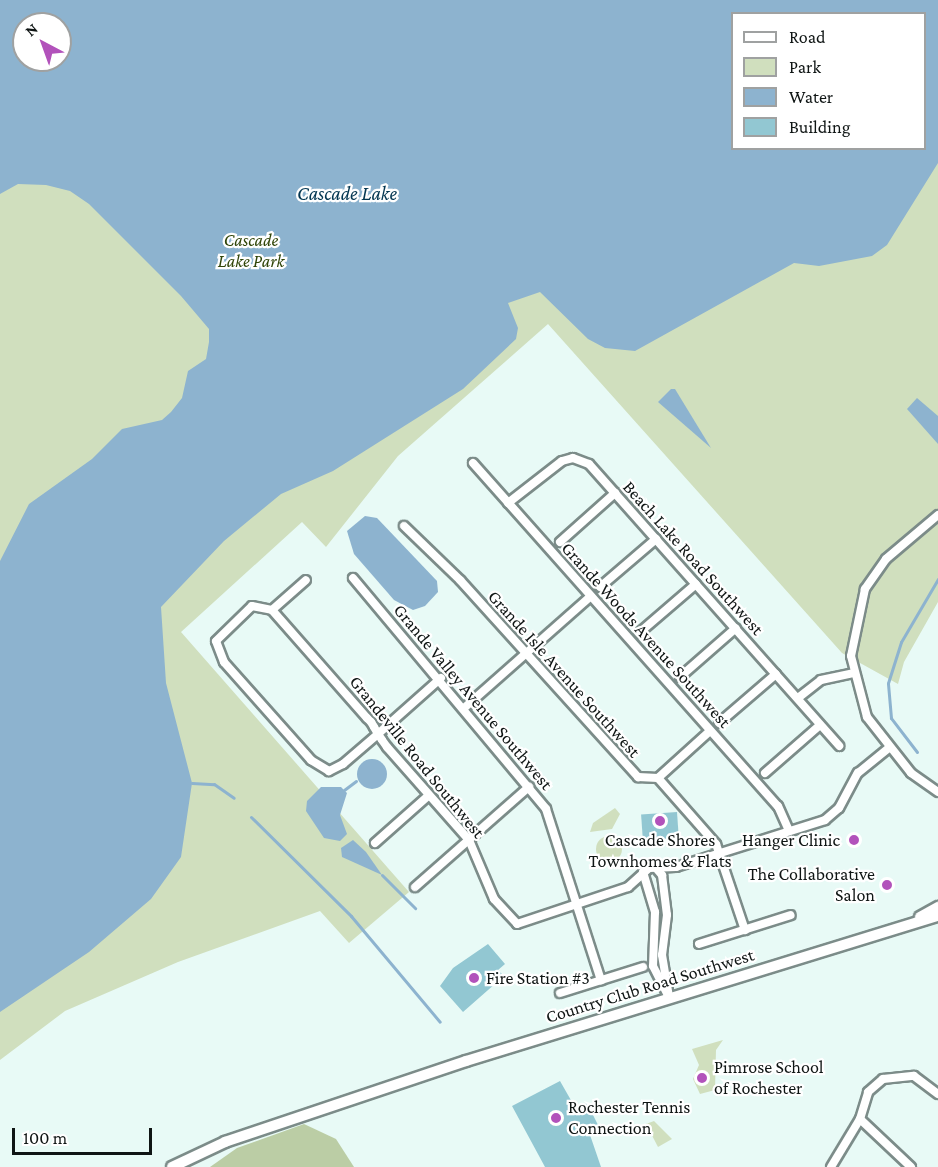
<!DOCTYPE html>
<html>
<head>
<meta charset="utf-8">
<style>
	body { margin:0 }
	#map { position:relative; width:938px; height:1167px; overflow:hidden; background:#e8faf6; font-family:"Crimson Pro",serif }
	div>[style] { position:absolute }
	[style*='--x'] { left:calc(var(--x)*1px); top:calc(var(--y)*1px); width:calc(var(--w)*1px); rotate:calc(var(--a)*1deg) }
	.green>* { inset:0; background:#d0dfbe }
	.round { border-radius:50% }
	.forest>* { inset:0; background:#bbcda5 }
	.water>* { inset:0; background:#8db3cf }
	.stream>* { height:3px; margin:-1.5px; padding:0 1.5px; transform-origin:1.5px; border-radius:1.5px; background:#8db3cf }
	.building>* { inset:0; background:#92c7d2; transform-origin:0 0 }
	.roads { filter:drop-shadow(2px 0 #7c8c89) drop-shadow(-2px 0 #7c8c89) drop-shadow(0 2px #7c8c89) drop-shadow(0 -2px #7c8c89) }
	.minor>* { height:8px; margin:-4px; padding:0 4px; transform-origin:4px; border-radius:4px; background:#fff }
	.secondary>* { height:10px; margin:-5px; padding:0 5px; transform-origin:5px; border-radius:5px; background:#fff }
	.dots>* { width:16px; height:16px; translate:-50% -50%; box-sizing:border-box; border:3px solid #fff; border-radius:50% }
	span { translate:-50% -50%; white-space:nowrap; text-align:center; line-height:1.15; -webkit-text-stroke:4.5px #fff; paint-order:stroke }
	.park-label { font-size:18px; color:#304508; font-style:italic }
	.street-label { font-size:18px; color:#0f1514 }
	.poi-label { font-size:18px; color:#0f1514 }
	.right { translate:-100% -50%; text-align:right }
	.left { translate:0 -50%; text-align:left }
	.water-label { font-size:20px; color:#033651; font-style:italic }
	.legend { position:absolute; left:731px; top:12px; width:195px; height:138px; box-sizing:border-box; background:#fff; border:2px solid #9fa1a1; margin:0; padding:8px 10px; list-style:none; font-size:18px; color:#0f1514 }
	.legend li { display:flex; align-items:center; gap:12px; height:30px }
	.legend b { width:30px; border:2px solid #9fa1a1 }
	.north { position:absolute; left:12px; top:12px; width:60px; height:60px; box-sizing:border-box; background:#fff; border:2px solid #9fa1a1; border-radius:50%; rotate:319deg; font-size:16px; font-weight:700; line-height:24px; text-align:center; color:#0f1514 }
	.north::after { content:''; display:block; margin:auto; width:21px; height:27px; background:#b252bb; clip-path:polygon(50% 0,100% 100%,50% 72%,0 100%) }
	.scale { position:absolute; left:12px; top:1128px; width:140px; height:27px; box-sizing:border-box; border:3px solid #0f1514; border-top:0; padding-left:8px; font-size:18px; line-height:21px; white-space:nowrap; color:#0f1514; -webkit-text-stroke:4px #fff; paint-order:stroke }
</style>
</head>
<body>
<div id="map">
	<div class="green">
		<div style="clip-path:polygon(evenodd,0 0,938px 0,938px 602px,904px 662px,898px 684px,842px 653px,548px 324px,398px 456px,326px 547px,302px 522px,181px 632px,409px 892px,349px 943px,320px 911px,178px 962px,65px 1011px,0 1060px,0 0,732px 14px,924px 14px,924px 148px,732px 148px,732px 14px,0 0,24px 24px,60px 24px,60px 60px,24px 60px,24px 24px)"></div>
		<div style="clip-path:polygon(615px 808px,620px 814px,612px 829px,590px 832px,593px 823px)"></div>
		<div class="round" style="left:596px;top:836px;width:26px;height:26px"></div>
		<div style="clip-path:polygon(723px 1040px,716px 1050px,715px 1090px,700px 1094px,693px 1079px,699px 1065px,692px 1049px)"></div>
		<div style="clip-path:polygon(654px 1121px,672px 1139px,658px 1147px,646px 1124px)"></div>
	</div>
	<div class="forest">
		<div style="clip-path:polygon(304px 1124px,336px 1139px,354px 1167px,210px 1167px,237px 1148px)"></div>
	</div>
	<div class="water">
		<div style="clip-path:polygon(evenodd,0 0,938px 0,938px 163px,887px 245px,872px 256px,819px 266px,794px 263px,635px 351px,605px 348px,588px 339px,540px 292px,508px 303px,518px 328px,516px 339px,463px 389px,333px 471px,281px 494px,224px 541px,161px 607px,166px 683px,192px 783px,181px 857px,151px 899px,89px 952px,0 1012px,0 561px,29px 504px,92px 459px,122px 429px,162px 420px,171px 412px,182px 398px,188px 371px,206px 359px,209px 342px,209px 329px,181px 296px,89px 204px,70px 191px,46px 185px,18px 184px,0 194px,0 0,732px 14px,924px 14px,924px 148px,732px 148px,732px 14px,0 0,24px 24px,60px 24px,60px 60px,24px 60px,24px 24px)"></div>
		<div style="clip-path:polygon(671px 389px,675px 389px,711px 448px,658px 402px)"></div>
		<div style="clip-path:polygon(917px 398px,938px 416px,938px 444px,907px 409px)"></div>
		<div style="clip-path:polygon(365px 516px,377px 518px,437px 581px,438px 592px,425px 606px,413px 610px,394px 600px,354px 554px,347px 531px)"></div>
		<div class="round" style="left:357px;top:759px;width:30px;height:30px"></div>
		<div style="clip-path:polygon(321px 787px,341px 787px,347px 793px,340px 815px,347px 834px,340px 841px,324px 838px,306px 811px,307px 801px)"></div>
		<div style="clip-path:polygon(353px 840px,366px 852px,382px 875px,342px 857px,341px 848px)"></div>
	</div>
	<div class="stream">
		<div style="--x:917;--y:752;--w:43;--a:-127.4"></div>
		<div style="--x:891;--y:718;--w:35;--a:-95"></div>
		<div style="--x:888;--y:683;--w:43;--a:-72.4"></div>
		<div style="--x:901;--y:642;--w:73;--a:-59.6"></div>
		<div style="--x:192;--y:783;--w:22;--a:3"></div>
		<div style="--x:214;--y:784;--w:24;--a:35"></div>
		<div style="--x:344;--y:790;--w:15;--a:-37"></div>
		<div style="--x:251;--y:817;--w:141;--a:44.7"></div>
		<div style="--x:351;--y:916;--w:138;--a:50"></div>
		<div style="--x:382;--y:875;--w:47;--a:45"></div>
	</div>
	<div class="building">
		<div style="left:677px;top:812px;width:26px;height:36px;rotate:86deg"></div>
		<div style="clip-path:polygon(488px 944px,505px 964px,498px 970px,504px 976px,463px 1012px,440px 986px,453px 968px)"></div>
		<div style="clip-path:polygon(560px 1081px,576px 1109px,587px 1103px,599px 1127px,589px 1132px,601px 1167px,545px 1167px,512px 1106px)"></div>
	</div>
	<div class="roads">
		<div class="minor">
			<div style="--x:473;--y:463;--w:459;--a:48.4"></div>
			<div style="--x:778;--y:806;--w:27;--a:66"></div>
			<div style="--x:508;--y:503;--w:68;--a:-37.9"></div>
			<div style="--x:562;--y:461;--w:11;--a:-15"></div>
			<div style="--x:573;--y:458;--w:17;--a:21"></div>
			<div style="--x:589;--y:464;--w:377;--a:48.4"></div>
			<div style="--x:938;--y:515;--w:68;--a:139.8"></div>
			<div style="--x:886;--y:559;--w:37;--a:125"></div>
			<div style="--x:865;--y:589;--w:68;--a:101.8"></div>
			<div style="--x:851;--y:656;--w:63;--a:75.3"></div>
			<div style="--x:867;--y:717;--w:71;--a:51.8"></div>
			<div style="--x:911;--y:773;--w:33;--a:35"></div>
			<div style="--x:404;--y:526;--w:78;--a:44"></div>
			<div style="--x:460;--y:580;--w:266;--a:47.9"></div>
			<div style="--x:638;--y:777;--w:20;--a:3"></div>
			<div style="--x:658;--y:778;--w:70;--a:-42.1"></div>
			<div style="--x:560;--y:542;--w:74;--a:-41.7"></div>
			<div style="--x:353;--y:578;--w:301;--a:50.1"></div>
			<div style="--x:546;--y:809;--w:180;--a:72.2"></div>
			<div style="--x:600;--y:587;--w:74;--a:-40.6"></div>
			<div style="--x:272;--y:610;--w:45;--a:-41.4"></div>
			<div style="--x:639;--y:633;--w:75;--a:-40.7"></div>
			<div style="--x:680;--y:677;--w:74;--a:-41.2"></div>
			<div style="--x:441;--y:678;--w:84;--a:138.4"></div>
			<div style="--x:378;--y:734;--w:46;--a:139.4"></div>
			<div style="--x:343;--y:764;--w:16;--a:153"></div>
			<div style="--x:329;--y:771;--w:21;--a:-149"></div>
			<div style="--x:311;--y:760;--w:131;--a:-131.6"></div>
			<div style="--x:224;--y:662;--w:22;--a:-111"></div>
			<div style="--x:216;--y:641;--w:50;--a:-44.2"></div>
			<div style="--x:252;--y:606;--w:20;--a:11"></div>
			<div style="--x:272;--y:610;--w:144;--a:48.7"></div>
			<div style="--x:367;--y:718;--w:6;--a:45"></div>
			<div style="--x:371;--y:722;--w:6;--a:59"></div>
			<div style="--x:374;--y:727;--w:8;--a:60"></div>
			<div style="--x:378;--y:734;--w:7;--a:56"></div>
			<div style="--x:382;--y:740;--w:9;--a:54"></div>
			<div style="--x:387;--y:747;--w:124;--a:48.6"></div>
			<div style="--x:469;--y:840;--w:64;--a:67"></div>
			<div style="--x:494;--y:899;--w:34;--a:47"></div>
			<div style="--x:517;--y:924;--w:117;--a:-18.4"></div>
			<div style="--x:628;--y:887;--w:28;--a:-42"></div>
			<div style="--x:649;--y:868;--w:27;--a:-2"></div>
			<div style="--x:676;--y:867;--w:156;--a:-17.5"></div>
			<div style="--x:825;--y:820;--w:18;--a:-41"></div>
			<div style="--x:839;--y:808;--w:40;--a:-62"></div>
			<div style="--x:858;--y:773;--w:41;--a:-39.1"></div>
			<div style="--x:798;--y:698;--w:29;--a:-38"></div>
			<div style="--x:821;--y:680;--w:33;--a:-12"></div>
			<div style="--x:464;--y:708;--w:169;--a:-41.4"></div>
			<div style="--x:719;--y:723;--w:75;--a:-40.7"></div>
			<div style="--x:765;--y:773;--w:73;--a:-41.1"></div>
			<div style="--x:658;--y:778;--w:88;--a:48.7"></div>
			<div style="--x:716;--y:844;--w:91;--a:71.4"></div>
			<div style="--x:375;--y:843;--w:72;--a:-41.6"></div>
			<div style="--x:655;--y:867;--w:11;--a:49"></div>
			<div style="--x:662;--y:875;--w:40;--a:82.9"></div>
			<div style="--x:667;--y:915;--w:40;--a:97.1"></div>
			<div style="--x:662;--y:955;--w:43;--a:80.5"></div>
			<div style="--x:643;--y:872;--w:42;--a:73.3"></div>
			<div style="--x:655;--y:912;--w:54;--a:92.1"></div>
			<div style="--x:653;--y:966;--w:35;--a:63"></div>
			<div style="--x:415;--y:887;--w:152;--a:-41.3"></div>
			<div style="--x:699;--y:944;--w:96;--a:-17.5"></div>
			<div style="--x:560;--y:993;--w:87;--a:-17.4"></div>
			<div style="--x:860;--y:1119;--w:70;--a:43.3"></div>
			<div style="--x:831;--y:1167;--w:56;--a:-58.9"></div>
			<div style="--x:860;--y:1119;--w:28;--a:-73"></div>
			<div style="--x:868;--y:1092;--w:20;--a:-41"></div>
			<div style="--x:883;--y:1079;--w:31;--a:-6"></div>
			<div style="--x:914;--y:1076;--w:30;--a:37"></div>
		</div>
		<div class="secondary">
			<div style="--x:920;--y:917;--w:21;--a:-29"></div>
			<div style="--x:172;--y:1167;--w:59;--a:-25.3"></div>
			<div style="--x:225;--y:1142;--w:254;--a:-18.6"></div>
			<div style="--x:466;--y:1061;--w:494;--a:-17.1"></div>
		</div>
	</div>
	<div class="dots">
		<div style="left:660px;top:821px;background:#b252bb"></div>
		<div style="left:854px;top:840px;background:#b252bb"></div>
		<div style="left:887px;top:885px;background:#b252bb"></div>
		<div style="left:474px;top:978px;background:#b252bb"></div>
		<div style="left:702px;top:1078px;background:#b252bb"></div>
		<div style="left:556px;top:1118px;background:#b252bb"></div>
	</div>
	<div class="park-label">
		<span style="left:251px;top:251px">Cascade<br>Lake Park</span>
	</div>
	<div class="street-label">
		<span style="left:693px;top:558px;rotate:48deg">Beach Lake Road Southwest</span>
		<span style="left:646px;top:635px;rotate:48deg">Grande Woods Avenue Southwest</span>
		<span style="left:564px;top:674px;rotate:48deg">Grande Isle Avenue Southwest</span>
		<span style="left:473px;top:697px;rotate:50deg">Grande Valley Avenue Southwest</span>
		<span style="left:417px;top:757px;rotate:51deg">Grandeville Road Southwest</span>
		<span style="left:650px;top:986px;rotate:-17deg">Country Club Road Southwest</span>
	</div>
	<div class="poi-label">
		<span class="right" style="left:840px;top:840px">Hanger Clinic</span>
		<span style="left:660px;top:851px">Cascade Shores<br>Townhomes &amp; Flats</span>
		<span class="right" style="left:875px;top:885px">The Collaborative<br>Salon</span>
		<span class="left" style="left:486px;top:978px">Fire Station #3</span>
		<span class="left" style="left:714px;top:1078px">Pimrose School<br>of Rochester</span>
		<span class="left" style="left:568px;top:1118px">Rochester Tennis<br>Connection</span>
	</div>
	<div class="water-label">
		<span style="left:347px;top:193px">Cascade Lake</span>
	</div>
	<ul class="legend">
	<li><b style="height:8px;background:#fff"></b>Road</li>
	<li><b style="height:16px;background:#d0dfbe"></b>Park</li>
	<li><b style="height:16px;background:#8db3cf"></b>Water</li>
	<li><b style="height:16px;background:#92c7d2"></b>Building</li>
	</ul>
	<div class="north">N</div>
	<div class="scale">100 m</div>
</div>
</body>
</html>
